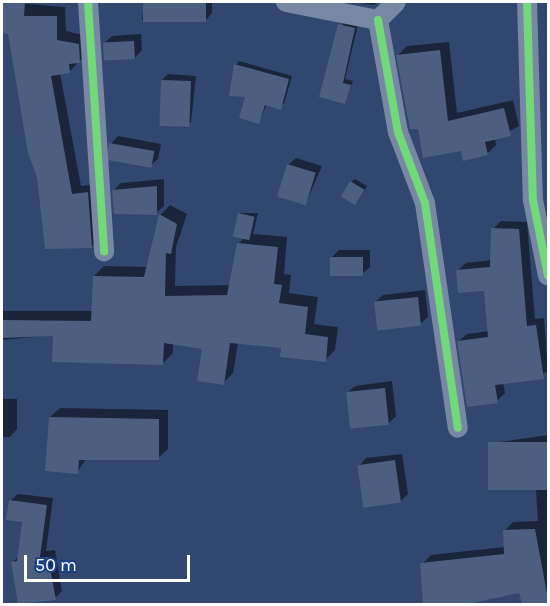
<!DOCTYPE html>
<html>
<head>
<meta charset="utf-8">
<style>
	body { margin:0 }
	#map { position:relative; width:550px; height:606px; overflow:hidden; background:#31476f; font-family:Karla,sans-serif }
	div>[style] { position:absolute }
	[style*='--x'] { left:calc(var(--x)*1px); top:calc(var(--y)*1px); width:calc(var(--w)*1px); rotate:calc(var(--a)*1deg) }
	.shadow>* { inset:0; background:#0007 }
	.building>* { inset:0; background:#4d5f80; transform-origin:0 0 }
	.minor>* { height:20px; margin:-10px; padding:0 10px; transform-origin:10px; border-radius:10px; background:#7888a4 }
	.cycleway>* { height:8px; margin:-4px; padding:0 4px; transform-origin:4px; border-radius:4px; background:#71d979 }
	span { translate:-50% -50%; white-space:nowrap; text-align:center; line-height:1.15; -webkit-text-stroke:5px #174089; paint-order:stroke }
	.frame { position:absolute; inset:0; border:3px solid #fff; pointer-events:none }
	.scale { position:absolute; left:24px; top:555px; width:166px; height:27px; box-sizing:border-box; border:3px solid #fff; border-top:0; padding-left:8px; font-size:18px; line-height:21px; white-space:nowrap; color:#fff; -webkit-text-stroke:4px #174089; paint-order:stroke }
</style>
</head>
<body>
<div id="map">
	<div class="shadow">
		<div style="clip-path:polygon(2px 2px,65px 7px,66px 31px,87px 36px,88px 52px,70px 71px,60px 73px,81px 186px,97px 184px,100px 238px,91px 247px,38px 177px,9px 32px,2px 32px)"></div>
		<div style="clip-path:polygon(144px 2px,212px 2px,212px 13px,206px 20px,142px 20px)"></div>
		<div style="clip-path:polygon(354px 2px,377px 2px,374px 5px)"></div>
		<div style="clip-path:polygon(343px 22px,358px 25px,345px 79px,353px 81px,345px 102px,321px 96px)"></div>
		<div style="clip-path:polygon(141px 34px,142px 50px,135px 58px,104px 43px,112px 36px)"></div>
		<div style="clip-path:polygon(449px 42px,457px 113px,513px 100px,519px 126px,495px 139px,496px 145px,487px 154px,462px 149px,419px 127px,398px 55px,407px 46px)"></div>
		<div style="clip-path:polygon(239px 61px,292px 76px,284px 104px,267px 104px,259px 122px,236px 65px)"></div>
		<div style="clip-path:polygon(168px 74px,196px 76px,191px 122px,185px 128px,162px 80px)"></div>
		<div style="clip-path:polygon(118px 136px,161px 144px,158px 159px,150px 166px,111px 144px)"></div>
		<div style="clip-path:polygon(296px 158px,322px 166px,306px 203px,288px 165px)"></div>
		<div style="clip-path:polygon(164px 179px,164px 206px,156px 213px,114px 190px,121px 183px)"></div>
		<div style="clip-path:polygon(355px 179px,367px 186px,357px 203px,351px 182px)"></div>
		<div style="clip-path:polygon(170px 205px,187px 214px,176px 247px,175px 286px,231px 285px,238px 244px,245px 237px,235px 235px,240px 213px,258px 213px,253px 234px,287px 237px,284px 274px,291px 275px,289px 293px,318px 297px,314px 324px,338px 327px,335px 350px,325px 360px,283px 347px,238px 343px,233px 373px,223px 383px,203px 347px,173px 343px,173px 353px,162px 364px,55px 335px,2px 340px,2px 311px,93px 311px,94px 276px,104px 266px,148px 267px,160px 215px)"></div>
		<div style="clip-path:polygon(501px 221px,527px 222px,535px 319px,544px 318px,548px 372px,503px 382px,505px 393px,497px 401px,459px 341px,467px 334px,489px 331px,485px 289px,458px 270px,466px 263px,492px 260px,493px 229px)"></div>
		<div style="clip-path:polygon(339px 250px,370px 250px,370px 267px,362px 274px,331px 258px)"></div>
		<div style="clip-path:polygon(425px 290px,428px 317px,420px 324px,375px 302px,383px 295px)"></div>
		<div style="clip-path:polygon(392px 381px,396px 416px,388px 424px,347px 393px,355px 386px)"></div>
		<div style="clip-path:polygon(2px 399px,17px 399px,17px 429px,10px 437px,2px 437px)"></div>
		<div style="clip-path:polygon(60px 408px,168px 410px,168px 449px,158px 458px,87px 458px,77px 472px,50px 417px)"></div>
		<div style="clip-path:polygon(548px 435px,548px 601px,523px 604px,520px 591px,425px 604px,422px 564px,431px 555px,505px 547px,504px 531px,513px 522px,538px 521px,536px 490px,490px 450px,499px 442px)"></div>
		<div style="clip-path:polygon(402px 454px,408px 494px,400px 502px,359px 466px,366px 458px)"></div>
		<div style="clip-path:polygon(18px 494px,53px 498px,46px 551px,55px 550px,62px 591px,55px 598px,13px 562px,19px 556px,23px 521px,10px 501px)"></div>
	</div>
	<div class="building">
		<div style="clip-path:polygon(2px 2px,25px 2px,24px 16px,57px 16px,57px 40px,79px 44px,80px 63px,69px 64px,70px 73px,51px 76px,72px 194px,88px 192px,92px 248px,45px 249px,37px 177px,28px 153px,8px 34px,2px 33px)"></div>
		<div style="left:143px;top:2px;width:63px;height:20px"></div>
		<div style="clip-path:polygon(338px 24px,355px 28px,343px 83px,351px 85px,345px 104px,319px 97px)"></div>
		<div style="left:134px;top:41px;width:18px;height:31px;rotate:87deg"></div>
		<div style="clip-path:polygon(440px 50px,448px 121px,504px 108px,511px 136px,485px 142px,488px 155px,463px 161px,461px 151px,423px 158px,418px 129px,410px 129px,396px 55px)"></div>
		<div style="clip-path:polygon(234px 64px,289px 79px,281px 110px,265px 105px,259px 124px,239px 118px,245px 97px,229px 96px)"></div>
		<div style="left:161px;top:80px;width:30px;height:46px;rotate:2deg"></div>
		<div style="left:109px;top:143px;width:46px;height:17px;rotate:10deg"></div>
		<div style="left:287px;top:164px;width:30px;height:34px;rotate:17deg"></div>
		<div style="left:350px;top:181px;width:17px;height:18px;rotate:31deg"></div>
		<div style="clip-path:polygon(157px 186px,157px 215px,114px 214px,112px 190px)"></div>
		<div style="left:238px;top:213px;width:17px;height:24px;rotate:13deg"></div>
		<div style="clip-path:polygon(159px 214px,177px 224px,171px 254px,166px 253px,165px 296px,227px 295px,237px 243px,278px 247px,274px 284px,282px 285px,279px 303px,308px 307px,305px 334px,328px 337px,326px 362px,280px 357px,281px 348px,230px 343px,224px 385px,197px 381px,202px 349px,164px 343px,163px 365px,52px 362px,53px 336px,2px 338px,2px 320px,91px 321px,93px 276px,144px 277px)"></div>
		<div style="clip-path:polygon(491px 228px,519px 229px,527px 326px,536px 325px,544px 379px,495px 385px,498px 403px,467px 407px,457px 341px,488px 337px,484px 291px,458px 293px,456px 270px,490px 267px)"></div>
		<div style="left:330px;top:257px;width:33px;height:19px"></div>
		<div style="left:418px;top:297px;width:29px;height:44px;rotate:84deg"></div>
		<div style="left:385px;top:388px;width:37px;height:39px;rotate:84deg"></div>
		<div style="clip-path:polygon(49px 417px,159px 419px,159px 460px,79px 460px,78px 474px,45px 471px)"></div>
		<div style="left:549px;top:442px;width:48px;height:61px;rotate:90deg"></div>
		<div style="left:395px;top:460px;width:43px;height:38px;rotate:82deg"></div>
		<div style="clip-path:polygon(9px 500px,47px 505px,40px 557px,48px 557px,56px 600px,18px 604px,11px 562px,17px 561px,22px 522px,6px 520px)"></div>
		<div style="clip-path:polygon(535px 529px,549px 604px,522px 604px,519px 593px,468px 604px,423px 604px,420px 563px,504px 554px,503px 530px)"></div>
	</div>
	<div class="minor">
		<div style="--x:88;--y:2;--w:250;--a:86.3"></div>
		<div style="--x:286;--y:2;--w:94;--a:11.1"></div>
		<div style="--x:527;--y:2;--w:198;--a:88.3"></div>
		<div style="--x:533;--y:200;--w:77;--a:78.8"></div>
		<div style="--x:378;--y:20;--w:114;--a:79.9"></div>
		<div style="--x:398;--y:132;--w:76;--a:69.2"></div>
		<div style="--x:425;--y:203;--w:227;--a:81.7"></div>
		<div style="--x:378;--y:20;--w:25;--a:-45"></div>
	</div>
	<div class="cycleway">
		<div style="--x:88;--y:2;--w:250;--a:86.3"></div>
		<div style="--x:527;--y:2;--w:198;--a:88.3"></div>
		<div style="--x:533;--y:200;--w:77;--a:78.8"></div>
		<div style="--x:378;--y:20;--w:114;--a:79.9"></div>
		<div style="--x:398;--y:132;--w:76;--a:69.2"></div>
		<div style="--x:425;--y:203;--w:227;--a:81.7"></div>
	</div>
	<div class="frame"></div>
	<div class="scale">50 m</div>
</div>
</body>
</html>
